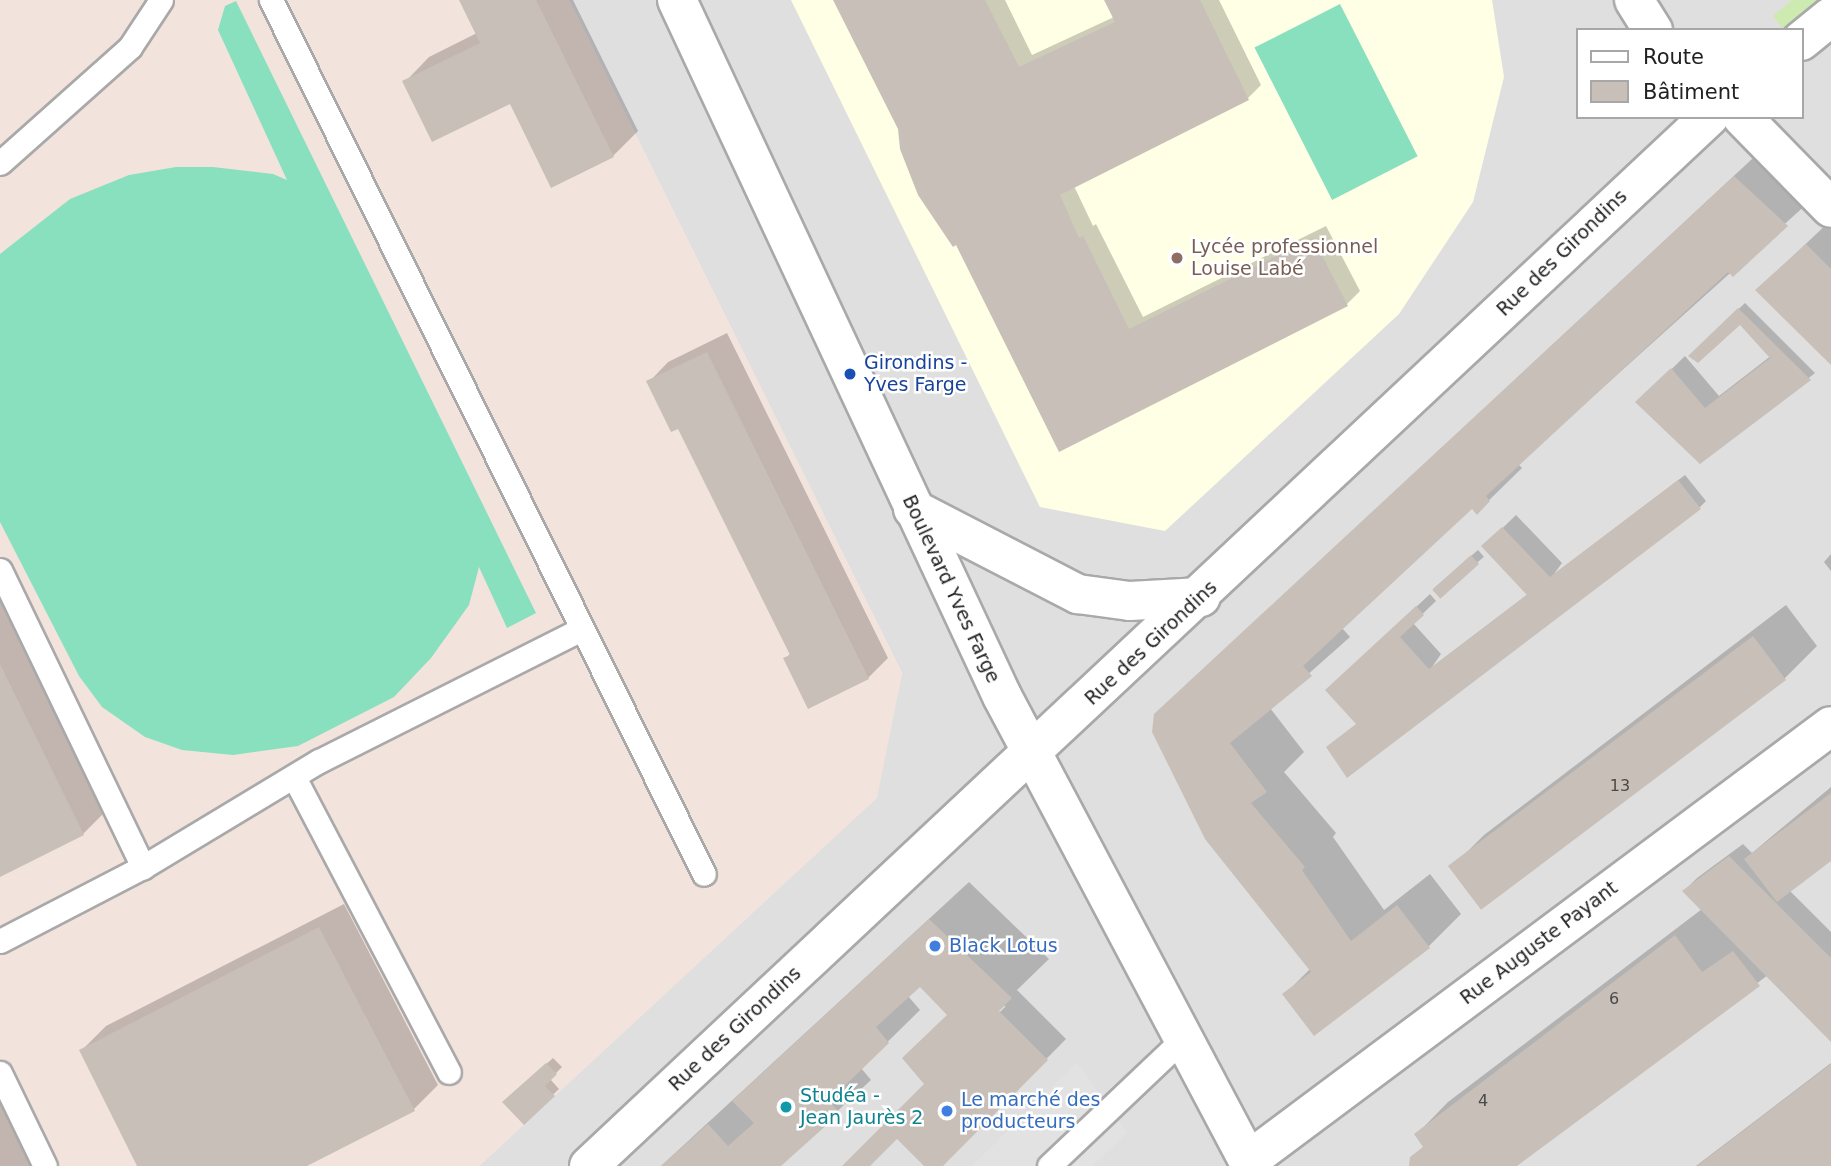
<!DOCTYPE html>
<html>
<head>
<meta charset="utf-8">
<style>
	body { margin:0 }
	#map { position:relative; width:1831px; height:1166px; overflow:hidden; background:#f2efe9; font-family:"DejaVu Sans",sans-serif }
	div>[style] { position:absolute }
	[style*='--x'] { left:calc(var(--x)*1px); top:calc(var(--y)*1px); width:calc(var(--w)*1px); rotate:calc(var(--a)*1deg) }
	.residential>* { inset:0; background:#e0dfdf }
	.education>* { inset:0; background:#ffffe5 }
	.military>* { inset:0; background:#f3e3dd }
	.grass>* { inset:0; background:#cdebb0 }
	.pitch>* { inset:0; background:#88e0be; transform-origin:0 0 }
	.parking>* { inset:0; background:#e2e2e2 }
	.shadow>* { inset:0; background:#0003; transform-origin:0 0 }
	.building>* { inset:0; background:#c7bfb8; transform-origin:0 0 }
	.roads { filter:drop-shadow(2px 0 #a9a9a9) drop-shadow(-2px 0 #a9a9a9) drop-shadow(0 2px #a9a9a9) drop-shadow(0 -2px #a9a9a9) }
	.service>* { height:23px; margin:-11.5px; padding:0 11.5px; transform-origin:11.5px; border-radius:11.5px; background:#fff }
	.minor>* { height:38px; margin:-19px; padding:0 19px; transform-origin:19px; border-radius:19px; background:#fff }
	.tertiary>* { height:38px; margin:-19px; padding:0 19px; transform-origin:19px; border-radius:19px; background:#fff }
	.dots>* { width:19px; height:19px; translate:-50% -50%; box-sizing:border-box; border:4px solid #fff; border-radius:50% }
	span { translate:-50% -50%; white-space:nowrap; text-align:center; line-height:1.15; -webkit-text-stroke:5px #fff; paint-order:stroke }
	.number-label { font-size:16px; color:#4b4948 }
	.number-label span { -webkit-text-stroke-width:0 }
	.education-label { font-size:19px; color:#785e54 }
	.left { translate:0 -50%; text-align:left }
	.street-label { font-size:19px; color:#222 }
	.transit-label { font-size:19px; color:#164399 }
	.shop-label { font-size:19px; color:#366cbe }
	.culture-label { font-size:19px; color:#0d838f }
	.legend { position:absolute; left:1576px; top:28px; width:228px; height:91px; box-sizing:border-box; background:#fff; border:2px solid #a7a7a7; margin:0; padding:9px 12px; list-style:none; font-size:21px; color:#222 }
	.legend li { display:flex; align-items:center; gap:14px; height:35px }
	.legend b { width:35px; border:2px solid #a7a7a7 }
</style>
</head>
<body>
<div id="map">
	<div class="residential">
		<div style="clip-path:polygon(evenodd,569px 0,1831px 0,1831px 1166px,479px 1166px,876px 798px,902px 673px,569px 0,1577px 30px,1801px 30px,1801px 117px,1577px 117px,1577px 30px)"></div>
	</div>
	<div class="education">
		<div style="clip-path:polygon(791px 0,1492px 0,1504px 77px,1473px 202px,1399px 314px,1165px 531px,1040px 507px)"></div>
	</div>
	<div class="military">
		<div style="clip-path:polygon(0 0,569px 0,902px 673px,877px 798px,479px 1166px,0 1166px)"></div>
	</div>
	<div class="grass">
		<div style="clip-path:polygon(1792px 0,1819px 0,1783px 29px,1773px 16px)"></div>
	</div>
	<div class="pitch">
		<div style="clip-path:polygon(236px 1px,536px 613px,507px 628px,479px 567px,469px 605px,431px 658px,394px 697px,298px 746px,233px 755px,182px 750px,145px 737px,102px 707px,79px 676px,0 522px,0 254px,70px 199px,129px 175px,176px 167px,213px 167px,273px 174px,287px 180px,218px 30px,225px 6px)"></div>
		<div style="left:1340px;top:4px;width:171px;height:96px;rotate:63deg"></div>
	</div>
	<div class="parking">
		<div style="clip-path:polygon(1077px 1062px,1127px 1133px,1092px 1166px,972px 1166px)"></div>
	</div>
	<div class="shadow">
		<div style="clip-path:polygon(461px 0,573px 0,638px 131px,613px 156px,511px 102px,405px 82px,429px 57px,477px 33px)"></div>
		<div style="clip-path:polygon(835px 0,1005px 0,1032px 55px,1114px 17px,1105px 0,1219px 0,1261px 85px,1248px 98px,1074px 186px,1093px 226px,1096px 224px,1143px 317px,1326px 226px,1360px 291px,1347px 304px,1060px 450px)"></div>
		<div style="clip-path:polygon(1767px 145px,1819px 193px,1518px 464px,1522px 468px,1477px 512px,1472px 507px,1342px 628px,1350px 637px,1270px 708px,1304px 752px,1284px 772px,1336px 833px,1333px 837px,1384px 910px,1430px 874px,1461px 914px,1428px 947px,1285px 994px,1310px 969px,1155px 715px)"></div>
		<div style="clip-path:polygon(1831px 220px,1831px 362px,1757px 290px)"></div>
		<div style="clip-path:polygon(1745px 303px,1815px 373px,1700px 462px,1638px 402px,1685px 356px,1719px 396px,1772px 355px,1740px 322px,1690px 355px)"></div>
		<div style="clip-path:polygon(727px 333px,888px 658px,868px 678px,785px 659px,791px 653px,679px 426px,649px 382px,668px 362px)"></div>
		<div style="clip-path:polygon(1685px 475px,1706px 501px,1700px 507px,1347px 775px,1328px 747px,1358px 723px,1341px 677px,1430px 594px,1436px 601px,1413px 623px,1441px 654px,1432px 667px,1528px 594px,1484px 546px,1516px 515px,1562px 563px,1554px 574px)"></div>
		<div style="left:1478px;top:550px;width:9px;height:58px;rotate:49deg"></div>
		<div style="clip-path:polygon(1831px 554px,1831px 571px,1824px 562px)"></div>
		<div style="clip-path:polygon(0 589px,108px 809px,83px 834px,0 875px)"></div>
		<div style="clip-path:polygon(1786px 605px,1817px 646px,1785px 678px,1482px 908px,1451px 868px,1484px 835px)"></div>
		<div style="clip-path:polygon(1831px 787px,1831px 859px,1790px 891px,1831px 932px,1831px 1039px,1768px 975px,1514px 1166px,1411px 1166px,1424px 1146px,1416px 1135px,1448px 1102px,1702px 909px,1684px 891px,1697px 878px,1743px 844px,1752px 853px)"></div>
		<div style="clip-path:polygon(969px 882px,1049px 959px,1017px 990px,1066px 1039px,940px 1166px,926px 1166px,897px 1137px,868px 1166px,845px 1166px,1006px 1006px,949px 1014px,920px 985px,908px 996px,920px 1010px,861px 1068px,871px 1080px,778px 1166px,661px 1166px)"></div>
		<div style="clip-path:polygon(344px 904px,438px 1085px,414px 1109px,303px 1166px,139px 1166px,81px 1051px,106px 1026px)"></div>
		<div style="clip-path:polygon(553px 1058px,562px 1067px,550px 1079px,559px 1089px,524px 1122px,510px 1096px)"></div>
		<div style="clip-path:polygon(1831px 1063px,1831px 1166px,1696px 1166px)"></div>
		<div style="clip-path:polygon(0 1103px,33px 1166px,0 1166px)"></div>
	</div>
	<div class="building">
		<div style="clip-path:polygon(459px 0,536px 0,614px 157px,551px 188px,510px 104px,432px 142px,402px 81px,480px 43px)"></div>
		<div style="clip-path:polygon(833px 0,985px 0,1019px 67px,1115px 22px,1104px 0,1200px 0,1249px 100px,1060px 195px,1079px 238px,1083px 236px,1129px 329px,1313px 238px,1348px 306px,1059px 452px,956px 245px,953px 247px,918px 195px,900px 149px,898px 129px)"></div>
		<div style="clip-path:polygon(1734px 176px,1788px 226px,1733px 277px,1728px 272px,1554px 433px,1486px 496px,1490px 501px,1477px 515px,1472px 509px,1303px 666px,1312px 676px,1230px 743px,1267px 792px,1251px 803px,1305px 867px,1302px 870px,1351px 941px,1397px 905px,1430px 948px,1314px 1036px,1282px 994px,1311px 972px,1205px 839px,1152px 732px,1154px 714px)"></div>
		<div style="clip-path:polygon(1806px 244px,1831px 269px,1831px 365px,1755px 290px)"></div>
		<div style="clip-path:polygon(1738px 308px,1811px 380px,1700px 464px,1635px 402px,1671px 368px,1705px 408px,1770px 358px,1740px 325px,1698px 363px,1688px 356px)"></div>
		<div style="clip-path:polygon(707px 352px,869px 679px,808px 709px,783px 658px,790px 655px,678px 429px,671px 432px,646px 381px)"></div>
		<div style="clip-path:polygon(1678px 480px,1701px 509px,1347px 778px,1326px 747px,1356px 724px,1325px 690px,1416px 606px,1424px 615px,1400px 637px,1429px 669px,1527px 595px,1481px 546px,1502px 527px,1550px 577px)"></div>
		<div style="left:1471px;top:555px;width:12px;height:52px;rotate:48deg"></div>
		<div style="left:1753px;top:636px;width:55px;height:382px;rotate:53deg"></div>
		<div style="clip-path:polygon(0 664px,84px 835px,0 877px)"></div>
		<div style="clip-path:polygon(1831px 793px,1831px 861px,1777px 902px,1744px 859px)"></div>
		<div style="clip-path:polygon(1729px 856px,1831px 958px,1831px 1042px,1682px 891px)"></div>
		<div style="clip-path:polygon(929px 919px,1012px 998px,999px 1011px,1048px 1060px,943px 1166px,924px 1166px,897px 1139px,870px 1166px,842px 1166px,924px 1084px,902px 1058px,947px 1015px,920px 987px,876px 1027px,889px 1043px,829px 1101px,840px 1113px,781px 1166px,661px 1166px,708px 1124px,728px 1146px,754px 1123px,732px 1101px)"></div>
		<div style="clip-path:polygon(319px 927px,415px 1111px,307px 1166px,137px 1166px,79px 1050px)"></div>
		<div style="clip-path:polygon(1675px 935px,1702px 972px,1733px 951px,1760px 986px,1517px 1166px,1409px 1166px,1410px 1157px,1423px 1147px,1414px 1134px)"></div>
		<div style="clip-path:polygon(546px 1063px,557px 1074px,545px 1086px,555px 1096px,524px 1125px,502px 1102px)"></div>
		<div style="clip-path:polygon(1831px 1064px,1831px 1166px,1697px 1166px)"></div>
	</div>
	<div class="roads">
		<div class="service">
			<div style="--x:271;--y:0;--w:975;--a:63.65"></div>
			<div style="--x:0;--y:163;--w:174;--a:-41.7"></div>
			<div style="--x:130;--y:47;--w:56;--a:-56.6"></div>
			<div style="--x:0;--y:570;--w:330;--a:64.3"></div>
			<div style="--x:294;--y:777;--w:333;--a:62.3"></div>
			<div style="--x:0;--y:941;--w:161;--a:-27.4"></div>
			<div style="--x:143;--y:867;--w:205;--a:-31.1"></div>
			<div style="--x:319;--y:761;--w:294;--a:-26.7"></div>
			<div style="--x:0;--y:1073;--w:103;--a:64.2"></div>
			<div style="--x:1049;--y:1166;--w:185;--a:-43.5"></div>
		</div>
		<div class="minor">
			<div style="--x:1634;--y:0;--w:36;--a:58"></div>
			<div style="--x:1801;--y:41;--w:38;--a:-39"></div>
			<div style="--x:1742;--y:117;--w:127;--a:45.6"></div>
			<div style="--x:1248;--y:1161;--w:727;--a:-36.73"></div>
			<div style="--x:589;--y:1166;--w:1535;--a:-43.13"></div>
		</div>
		<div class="tertiary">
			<div style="--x:677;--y:0;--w:768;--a:64.97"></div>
			<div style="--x:1002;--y:696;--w:532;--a:62.09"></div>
			<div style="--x:913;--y:509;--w:186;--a:27.3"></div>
			<div style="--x:1078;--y:594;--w:52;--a:7.7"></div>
			<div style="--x:1130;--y:601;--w:71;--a:-3.2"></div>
		</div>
	</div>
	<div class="dots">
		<div style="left:1177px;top:258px;background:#8d6e63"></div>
		<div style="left:850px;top:374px;background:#1a4fb4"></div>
		<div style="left:935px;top:946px;background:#3f7fe0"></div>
		<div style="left:786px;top:1107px;background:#0f9aa8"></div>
		<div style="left:947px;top:1111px;background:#3f7fe0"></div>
	</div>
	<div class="number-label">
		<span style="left:1620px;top:786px">13</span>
		<span style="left:1614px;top:999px">6</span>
		<span style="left:1483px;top:1101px">4</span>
	</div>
	<div class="education-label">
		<span class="left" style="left:1191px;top:258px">Lycée professionnel<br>Louise Labé</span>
	</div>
	<div class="street-label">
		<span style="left:1562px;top:253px;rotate:-44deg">Rue des Girondins</span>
		<span style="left:951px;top:589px;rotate:65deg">Boulevard Yves Farge</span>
		<span style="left:1151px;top:643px;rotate:-43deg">Rue des Girondins</span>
		<span style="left:1539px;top:943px;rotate:-37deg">Rue Auguste Payant</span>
		<span style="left:735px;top:1029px;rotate:-43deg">Rue des Girondins</span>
	</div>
	<div class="transit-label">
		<span class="left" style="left:864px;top:374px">Girondins -<br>Yves Farge</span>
	</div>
	<div class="shop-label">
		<span class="left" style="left:949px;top:946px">Black Lotus</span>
		<span class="left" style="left:961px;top:1111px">Le marché des<br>producteurs</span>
	</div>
	<div class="culture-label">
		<span class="left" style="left:800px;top:1107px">Studéa -<br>Jean Jaurès 2</span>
	</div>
	<ul class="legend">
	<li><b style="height:9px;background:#fff"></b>Route</li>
	<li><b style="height:19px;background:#c7bfb8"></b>Bâtiment</li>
	</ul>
</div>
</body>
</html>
